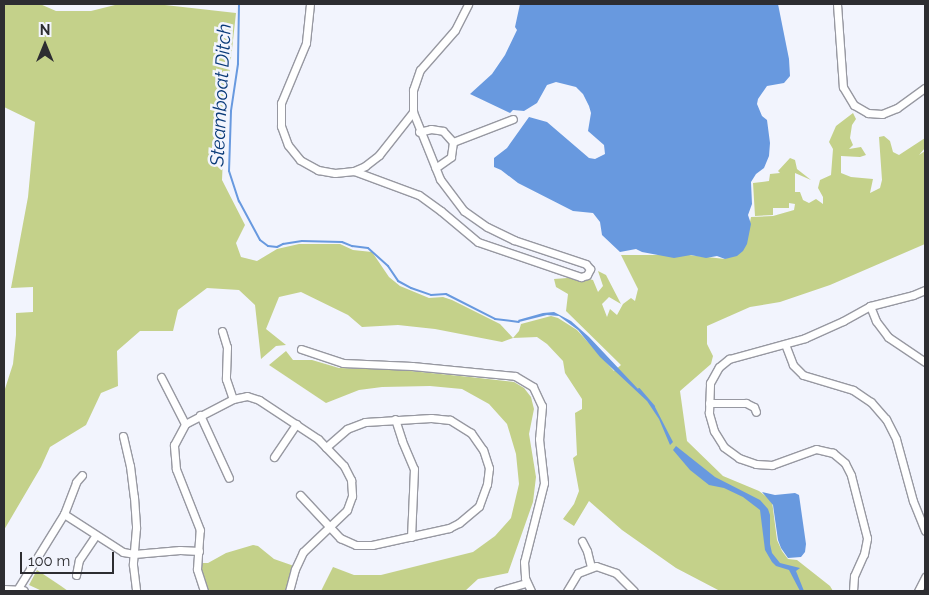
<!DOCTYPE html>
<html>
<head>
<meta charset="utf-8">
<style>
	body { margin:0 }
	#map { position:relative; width:929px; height:595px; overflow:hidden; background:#f2f4fd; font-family:Raleway,sans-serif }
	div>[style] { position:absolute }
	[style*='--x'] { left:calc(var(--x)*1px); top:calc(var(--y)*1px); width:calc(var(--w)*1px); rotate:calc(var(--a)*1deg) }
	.green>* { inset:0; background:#c4d18a }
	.water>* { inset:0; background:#6899df }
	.stream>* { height:2px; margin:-1px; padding:0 1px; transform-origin:1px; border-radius:1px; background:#6899df }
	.roads { filter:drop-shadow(1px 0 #9798a1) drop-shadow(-1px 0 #9798a1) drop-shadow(0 1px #9798a1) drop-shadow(0 -1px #9798a1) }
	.minor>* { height:7px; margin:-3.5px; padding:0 3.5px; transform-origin:3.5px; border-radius:3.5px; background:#fff }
	.tertiary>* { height:9px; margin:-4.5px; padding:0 4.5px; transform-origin:4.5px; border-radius:4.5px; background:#fff }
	span { translate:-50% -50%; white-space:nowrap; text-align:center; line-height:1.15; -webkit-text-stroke:5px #f2f4fd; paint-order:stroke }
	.water-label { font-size:19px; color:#093a78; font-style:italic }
	.frame { position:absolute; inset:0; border:5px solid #2d2d31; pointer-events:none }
	.north { position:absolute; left:20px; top:20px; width:50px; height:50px; -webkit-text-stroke:4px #f2f4fd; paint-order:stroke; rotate:0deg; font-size:14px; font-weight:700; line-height:20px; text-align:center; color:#2d2d31 }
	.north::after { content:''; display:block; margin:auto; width:18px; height:22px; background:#2d2d31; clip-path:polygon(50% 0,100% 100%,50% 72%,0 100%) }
	.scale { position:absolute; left:20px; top:552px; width:94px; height:22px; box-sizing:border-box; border:2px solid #2d2d31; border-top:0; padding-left:6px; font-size:15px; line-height:18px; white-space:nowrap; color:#2d2d31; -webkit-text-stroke:4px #f2f4fd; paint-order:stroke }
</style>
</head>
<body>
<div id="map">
	<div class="green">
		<div style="clip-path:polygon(4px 4px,40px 4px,56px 11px,91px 11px,119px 4px,156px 4px,236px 13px,225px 113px,222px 180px,245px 225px,236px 243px,241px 257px,257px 261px,277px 249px,299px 244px,340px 244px,353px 250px,372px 252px,389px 277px,400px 286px,429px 298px,443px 297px,452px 300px,500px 324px,513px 338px,519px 331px,521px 324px,551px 316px,558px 318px,577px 330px,614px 371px,621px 365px,566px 311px,568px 294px,556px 287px,554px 279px,581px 277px,593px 280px,598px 292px,603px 286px,598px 271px,606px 275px,621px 304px,609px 297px,602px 304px,607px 317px,610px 309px,617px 315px,623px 304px,631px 298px,635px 301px,638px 289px,621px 255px,689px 255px,725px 259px,745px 246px,751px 217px,773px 216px,794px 210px,795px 204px,789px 203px,789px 208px,773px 208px,773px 215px,755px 216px,753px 183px,769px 181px,770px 174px,780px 173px,778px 171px,790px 158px,795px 160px,797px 169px,811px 180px,795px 173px,795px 192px,800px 192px,803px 200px,809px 203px,816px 199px,823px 204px,823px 197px,818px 188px,820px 180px,831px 175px,833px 149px,829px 142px,836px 126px,853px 113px,856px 119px,852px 125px,850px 138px,853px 145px,849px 149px,861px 147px,866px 155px,860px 157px,841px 156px,841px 173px,851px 177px,873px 179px,870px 193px,880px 188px,882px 180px,879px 137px,884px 136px,890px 141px,893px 152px,899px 155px,925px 138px,925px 148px,919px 155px,925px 151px,925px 244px,830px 285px,780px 302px,750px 307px,707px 326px,707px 344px,713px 356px,711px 364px,680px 391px,687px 441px,723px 476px,759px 491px,772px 501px,777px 540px,782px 551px,788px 559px,797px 560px,830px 586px,833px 591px,720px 591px,676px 568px,622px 530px,589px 501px,574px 526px,563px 519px,574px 504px,579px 491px,573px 458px,577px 455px,575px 413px,582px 409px,582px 399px,565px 373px,563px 361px,547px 344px,537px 337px,513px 338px,502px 342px,435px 329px,398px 325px,362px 327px,348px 315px,301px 292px,279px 297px,266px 329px,286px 345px,276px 346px,261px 359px,255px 305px,239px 290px,207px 288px,178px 310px,173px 331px,140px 331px,117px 351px,118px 386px,101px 393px,86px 425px,50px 447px,41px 467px,4px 530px,4px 392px,13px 364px,16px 335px,16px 313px,33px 312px,33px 287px,11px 288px,28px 197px,35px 122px,4px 107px)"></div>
		<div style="clip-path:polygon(286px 351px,293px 360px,312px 360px,339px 368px,401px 370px,470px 377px,514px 382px,524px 388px,531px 397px,534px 409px,529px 434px,536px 477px,533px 502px,508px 573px,478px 579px,465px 591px,321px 591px,333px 567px,354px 575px,381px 575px,473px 552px,495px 536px,511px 518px,519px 484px,516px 454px,507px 424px,489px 404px,462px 389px,430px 386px,382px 387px,359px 390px,326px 403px,269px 365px)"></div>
		<div style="clip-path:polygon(253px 545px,258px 546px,274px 559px,294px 566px,289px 591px,204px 591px,197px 563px,208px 563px,226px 553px)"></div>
		<div style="clip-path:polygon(37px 570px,61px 586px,68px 591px,42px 591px,29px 585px)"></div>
	</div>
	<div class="water">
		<div style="clip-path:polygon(520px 4px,778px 4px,789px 59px,790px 76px,784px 83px,767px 86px,758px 99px,757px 104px,762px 116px,767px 120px,770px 143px,769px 156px,764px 168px,756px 174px,751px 182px,752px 204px,748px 215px,751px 224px,747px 244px,743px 251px,737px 256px,725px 259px,717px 256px,706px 258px,691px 255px,674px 258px,642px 252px,636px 249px,620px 252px,602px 235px,600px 222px,593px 213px,573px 211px,518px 183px,501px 170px,494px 167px,494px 158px,507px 148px,529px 117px,547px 122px,589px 158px,595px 159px,605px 154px,604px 145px,588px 131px,591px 113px,589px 106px,583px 94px,576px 87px,556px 82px,547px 85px,537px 103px,524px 111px,513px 110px,510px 113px,470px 94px,492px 74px,505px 55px,517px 30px,515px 27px)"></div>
		<div style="clip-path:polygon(554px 312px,571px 321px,589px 337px,655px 407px,673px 442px,670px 445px,659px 419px,647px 401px,600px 357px,578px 330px,559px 316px,547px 315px,519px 322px,518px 320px,543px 313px)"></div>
		<div style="clip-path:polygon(676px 446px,715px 477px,760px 500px,768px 509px,770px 515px,770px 544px,772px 553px,780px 563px,800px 568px,796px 571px,804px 591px,800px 591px,789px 570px,776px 566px,772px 562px,765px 550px,760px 510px,743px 497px,724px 488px,709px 485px,690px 470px,673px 450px)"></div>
		<div style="clip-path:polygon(762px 492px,775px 495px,795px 493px,799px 495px,806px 544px,805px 552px,801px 557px,788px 558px,781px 548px,778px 540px,773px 505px)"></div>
	</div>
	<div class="stream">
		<div style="--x:239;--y:4;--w:60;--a:91"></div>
		<div style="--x:238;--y:64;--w:48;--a:98.5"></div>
		<div style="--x:231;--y:111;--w:60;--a:91.9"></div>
		<div style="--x:229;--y:171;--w:32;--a:72"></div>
		<div style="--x:239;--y:201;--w:44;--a:61.7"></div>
		<div style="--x:260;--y:240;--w:10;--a:37"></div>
		<div style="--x:268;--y:246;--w:9;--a:6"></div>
		<div style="--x:277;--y:247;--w:7;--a:-27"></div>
		<div style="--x:283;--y:244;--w:19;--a:-9"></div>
		<div style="--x:302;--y:241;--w:40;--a:1.4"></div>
		<div style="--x:342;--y:242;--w:11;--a:22"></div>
		<div style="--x:352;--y:246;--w:16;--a:7"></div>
		<div style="--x:368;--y:248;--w:27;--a:42"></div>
		<div style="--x:388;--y:266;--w:18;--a:56"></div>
		<div style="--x:398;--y:281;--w:15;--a:28"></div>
		<div style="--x:411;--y:288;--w:21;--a:19"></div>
		<div style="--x:431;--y:295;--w:15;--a:-4"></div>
		<div style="--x:446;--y:294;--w:55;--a:27"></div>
		<div style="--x:495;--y:319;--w:24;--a:7"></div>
		<div style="--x:639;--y:389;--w:23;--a:49"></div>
	</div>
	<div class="roads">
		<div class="minor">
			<div style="--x:310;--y:4;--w:39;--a:96"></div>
			<div style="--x:306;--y:43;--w:65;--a:112.6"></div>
			<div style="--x:281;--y:103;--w:23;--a:90"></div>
			<div style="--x:281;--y:126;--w:20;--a:70"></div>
			<div style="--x:288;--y:145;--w:19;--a:51"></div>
			<div style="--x:300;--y:160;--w:21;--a:29"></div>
			<div style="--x:318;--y:170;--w:17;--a:10"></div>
			<div style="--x:335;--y:173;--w:19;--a:-6"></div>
			<div style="--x:354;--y:171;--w:12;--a:-24"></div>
			<div style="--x:365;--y:166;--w:18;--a:-38"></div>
			<div style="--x:379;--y:155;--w:55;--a:-51.7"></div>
			<div style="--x:413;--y:112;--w:22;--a:-90"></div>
			<div style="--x:413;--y:90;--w:21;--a:-71"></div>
			<div style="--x:420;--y:70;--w:53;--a:-48.8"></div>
			<div style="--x:455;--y:30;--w:29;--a:-63"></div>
			<div style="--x:837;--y:4;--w:83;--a:85.9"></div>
			<div style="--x:843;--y:87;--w:21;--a:59"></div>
			<div style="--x:854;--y:105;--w:16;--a:30"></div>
			<div style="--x:868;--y:113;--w:14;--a:4"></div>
			<div style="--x:882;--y:114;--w:16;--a:-22"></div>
			<div style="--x:897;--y:108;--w:34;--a:-36"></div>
			<div style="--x:419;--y:132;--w:12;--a:-14"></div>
			<div style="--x:431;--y:129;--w:12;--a:9"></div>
			<div style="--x:443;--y:131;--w:15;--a:48"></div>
			<div style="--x:453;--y:142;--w:15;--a:98"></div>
			<div style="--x:451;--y:157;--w:19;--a:145"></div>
			<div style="--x:453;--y:142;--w:64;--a:-21"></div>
			<div style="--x:354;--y:171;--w:69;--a:20.3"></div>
			<div style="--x:419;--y:195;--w:27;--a:36"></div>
			<div style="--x:441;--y:211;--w:48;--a:40"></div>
			<div style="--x:478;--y:242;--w:109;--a:18.8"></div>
			<div style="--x:581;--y:277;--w:6;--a:-18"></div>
			<div style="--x:587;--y:275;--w:7;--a:-63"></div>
			<div style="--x:590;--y:269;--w:6;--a:-129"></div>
			<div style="--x:586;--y:264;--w:76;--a:-161.6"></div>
			<div style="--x:514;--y:240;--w:30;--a:-154"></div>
			<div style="--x:487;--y:227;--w:28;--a:-145"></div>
			<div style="--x:464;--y:211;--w:40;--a:-127"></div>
			<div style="--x:440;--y:179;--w:72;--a:-111.9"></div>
			<div style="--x:870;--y:306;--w:16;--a:68"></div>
			<div style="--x:876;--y:321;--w:20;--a:53"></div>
			<div style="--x:888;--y:337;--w:45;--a:34"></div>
			<div style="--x:222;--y:331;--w:17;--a:73"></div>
			<div style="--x:227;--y:347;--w:32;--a:92"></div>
			<div style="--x:226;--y:379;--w:21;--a:71"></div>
			<div style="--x:785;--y:344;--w:22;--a:69"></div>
			<div style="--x:793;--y:365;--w:14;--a:45"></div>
			<div style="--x:803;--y:375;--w:52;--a:16.7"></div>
			<div style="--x:853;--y:390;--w:22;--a:34"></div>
			<div style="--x:871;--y:402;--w:23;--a:49"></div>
			<div style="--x:886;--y:419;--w:22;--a:63"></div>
			<div style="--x:896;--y:439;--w:64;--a:74.7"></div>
			<div style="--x:913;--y:501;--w:32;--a:68"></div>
			<div style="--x:301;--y:349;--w:44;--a:18.4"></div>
			<div style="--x:343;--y:363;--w:69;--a:2.5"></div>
			<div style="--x:412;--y:366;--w:103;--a:5.5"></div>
			<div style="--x:515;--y:376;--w:21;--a:31"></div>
			<div style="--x:533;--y:387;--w:21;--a:65"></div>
			<div style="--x:542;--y:406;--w:33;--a:95"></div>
			<div style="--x:539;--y:439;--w:44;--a:83.5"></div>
			<div style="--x:544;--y:483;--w:81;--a:104.2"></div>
			<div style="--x:524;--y:562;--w:16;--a:86"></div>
			<div style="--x:525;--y:578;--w:14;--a:65"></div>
			<div style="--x:161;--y:377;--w:53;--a:62.9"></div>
			<div style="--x:709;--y:403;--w:37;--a:0"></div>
			<div style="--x:746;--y:403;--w:9;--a:27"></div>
			<div style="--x:754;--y:407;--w:5;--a:68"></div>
			<div style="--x:200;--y:415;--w:69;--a:65.3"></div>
			<div style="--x:395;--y:419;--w:23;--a:72"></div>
			<div style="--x:402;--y:441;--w:30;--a:67"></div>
			<div style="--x:414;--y:469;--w:68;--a:92.5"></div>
			<div style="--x:123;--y:436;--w:31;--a:77"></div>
			<div style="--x:130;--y:466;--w:31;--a:83"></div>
			<div style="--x:134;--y:497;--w:31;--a:86"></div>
			<div style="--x:136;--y:528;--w:37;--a:95"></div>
			<div style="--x:133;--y:565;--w:26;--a:83"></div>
			<div style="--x:274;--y:457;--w:40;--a:-56"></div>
			<div style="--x:300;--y:495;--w:59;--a:47.1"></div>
			<div style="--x:340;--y:538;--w:17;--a:24"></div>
			<div style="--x:356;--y:545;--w:16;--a:0"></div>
			<div style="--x:372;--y:545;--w:79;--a:-12.4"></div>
			<div style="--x:449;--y:528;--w:11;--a:-27"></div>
			<div style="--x:459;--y:523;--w:26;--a:-40"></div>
			<div style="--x:479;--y:506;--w:23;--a:-70"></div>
			<div style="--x:487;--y:484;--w:16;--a:-83"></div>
			<div style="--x:489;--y:468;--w:19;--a:-108"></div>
			<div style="--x:483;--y:450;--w:21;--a:-125"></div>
			<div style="--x:471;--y:433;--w:25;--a:-148"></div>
			<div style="--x:450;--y:420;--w:19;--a:-174"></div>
			<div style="--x:431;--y:418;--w:66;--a:176.5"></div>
			<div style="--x:365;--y:422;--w:19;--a:159"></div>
			<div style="--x:347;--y:429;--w:28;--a:139"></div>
			<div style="--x:64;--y:514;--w:70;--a:32.8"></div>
			<div style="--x:123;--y:552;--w:11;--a:10"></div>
			<div style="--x:134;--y:554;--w:46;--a:-5"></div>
			<div style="--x:180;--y:550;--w:19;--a:3"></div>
			<div style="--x:582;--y:541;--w:11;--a:63"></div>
			<div style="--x:587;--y:551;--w:16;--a:76"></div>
			<div style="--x:76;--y:575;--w:15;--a:-79"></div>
			<div style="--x:79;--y:560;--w:29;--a:-56"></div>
			<div style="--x:17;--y:590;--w:89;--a:-58.3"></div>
			<div style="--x:64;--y:514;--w:34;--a:-69"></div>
			<div style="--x:76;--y:482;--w:9;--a:-49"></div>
			<div style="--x:204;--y:591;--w:23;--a:-108"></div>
			<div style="--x:197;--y:569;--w:39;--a:-86"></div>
			<div style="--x:200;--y:530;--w:66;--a:-111.5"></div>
			<div style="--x:176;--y:469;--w:24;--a:-95"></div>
			<div style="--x:174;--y:445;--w:24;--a:-62"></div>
			<div style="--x:185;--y:424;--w:54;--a:-27.5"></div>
			<div style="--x:233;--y:399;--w:14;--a:-12"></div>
			<div style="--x:247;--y:396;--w:13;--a:18"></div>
			<div style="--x:259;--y:400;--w:71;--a:33.5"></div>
			<div style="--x:318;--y:439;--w:37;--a:46"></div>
			<div style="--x:344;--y:466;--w:16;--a:63"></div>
			<div style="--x:351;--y:480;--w:16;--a:86"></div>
			<div style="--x:352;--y:496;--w:15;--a:110"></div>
			<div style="--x:347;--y:510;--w:61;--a:136.3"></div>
			<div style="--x:303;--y:552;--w:19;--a:115"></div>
			<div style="--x:295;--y:569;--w:23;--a:105"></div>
			<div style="--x:498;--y:591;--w:29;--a:-16"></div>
			<div style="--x:567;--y:591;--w:21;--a:-59"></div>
			<div style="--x:578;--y:573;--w:19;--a:-21"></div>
			<div style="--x:596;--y:566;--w:21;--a:19"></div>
			<div style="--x:616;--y:573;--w:25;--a:45"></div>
			<div style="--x:853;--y:591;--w:15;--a:-86"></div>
			<div style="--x:854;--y:576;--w:24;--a:-66"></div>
			<div style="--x:864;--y:554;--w:16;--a:-79"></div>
			<div style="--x:867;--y:538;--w:65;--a:-104.3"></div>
			<div style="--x:851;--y:475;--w:13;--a:-117"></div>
			<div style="--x:845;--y:463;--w:16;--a:-140"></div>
			<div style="--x:833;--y:453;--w:17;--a:-167"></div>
			<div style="--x:816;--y:449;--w:47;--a:160"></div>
			<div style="--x:772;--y:465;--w:16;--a:-176"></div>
			<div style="--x:756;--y:464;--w:18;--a:-161"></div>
			<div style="--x:739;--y:458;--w:19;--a:-144"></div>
			<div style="--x:724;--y:447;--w:19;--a:-122"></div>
			<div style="--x:714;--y:431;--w:19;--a:-106"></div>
			<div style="--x:709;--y:413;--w:30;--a:-88"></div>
			<div style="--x:710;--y:383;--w:18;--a:-61"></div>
			<div style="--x:719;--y:367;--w:13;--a:-39"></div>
			<div style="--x:729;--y:359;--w:79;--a:-15.4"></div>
			<div style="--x:805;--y:338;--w:42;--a:-24.1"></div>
			<div style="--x:843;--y:321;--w:31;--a:-29"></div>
			<div style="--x:870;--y:306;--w:44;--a:-14.3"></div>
			<div style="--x:913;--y:295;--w:13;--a:-23"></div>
			<div style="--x:918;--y:591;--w:16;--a:-63"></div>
		</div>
		<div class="tertiary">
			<div style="--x:4;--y:590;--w:19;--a:3"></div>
		</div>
	</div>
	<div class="water-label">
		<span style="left:221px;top:95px;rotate:-87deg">Steamboat Ditch</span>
	</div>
	<div class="frame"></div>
	<div class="north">N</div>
	<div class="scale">100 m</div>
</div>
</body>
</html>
